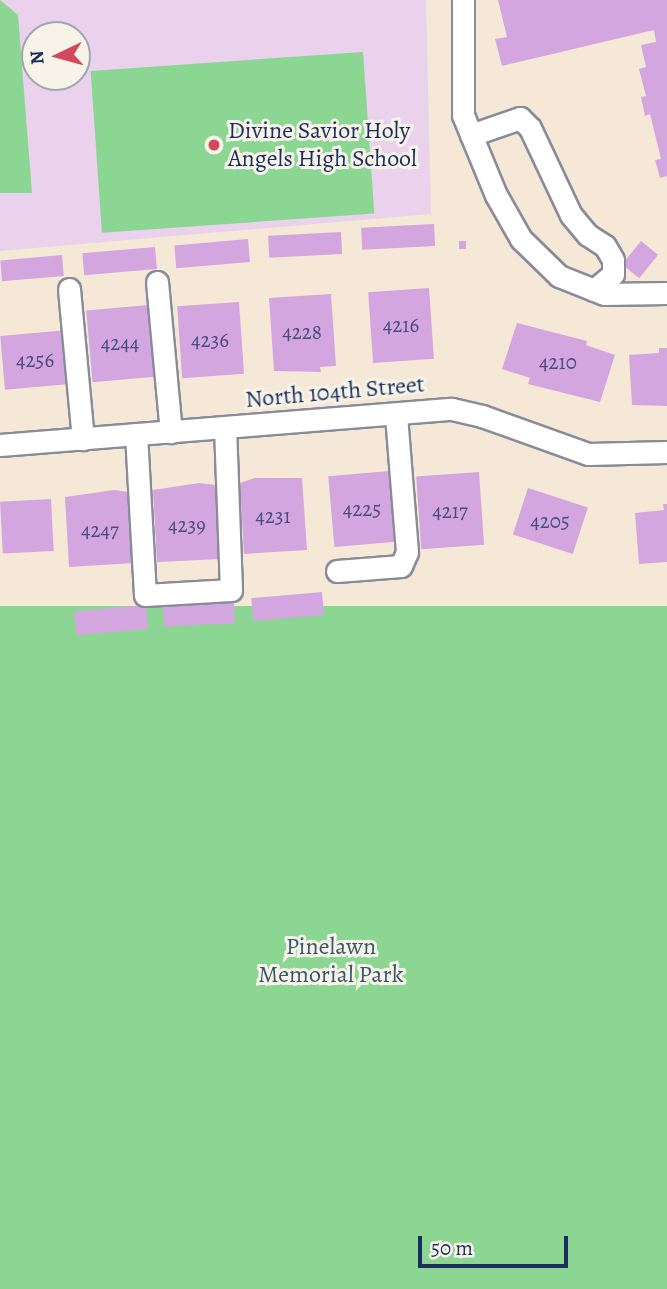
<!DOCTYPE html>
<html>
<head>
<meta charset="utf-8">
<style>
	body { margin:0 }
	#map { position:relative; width:667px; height:1289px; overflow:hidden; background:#f6e8d6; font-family:Alegreya,serif }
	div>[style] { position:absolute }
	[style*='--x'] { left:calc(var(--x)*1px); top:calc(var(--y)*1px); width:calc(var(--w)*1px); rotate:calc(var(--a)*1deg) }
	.built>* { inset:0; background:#ead1ec }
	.green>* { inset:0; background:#8bd693; transform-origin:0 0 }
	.building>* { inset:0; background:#d4a6df; transform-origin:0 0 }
	.roads { filter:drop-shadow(2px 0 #888c9a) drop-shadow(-2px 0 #888c9a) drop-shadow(0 2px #888c9a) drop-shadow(0 -2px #888c9a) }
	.minor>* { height:21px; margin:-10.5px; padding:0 10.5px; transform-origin:10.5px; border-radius:10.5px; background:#fff }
	.dots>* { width:19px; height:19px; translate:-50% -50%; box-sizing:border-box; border:4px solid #f7f3e8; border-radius:50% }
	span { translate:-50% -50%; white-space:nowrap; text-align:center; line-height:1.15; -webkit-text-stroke:6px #f7f3e8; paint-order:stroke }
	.number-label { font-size:21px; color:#494d7e }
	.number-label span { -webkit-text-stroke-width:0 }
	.poi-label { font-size:24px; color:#1b2f5e }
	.left { translate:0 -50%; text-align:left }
	.street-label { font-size:24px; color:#1b2f5e }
	.park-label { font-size:24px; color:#37596b }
	.north { position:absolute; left:21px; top:21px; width:70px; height:70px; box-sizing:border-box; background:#f7f3e8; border:2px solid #9fa5b1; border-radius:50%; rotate:265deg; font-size:19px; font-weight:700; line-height:28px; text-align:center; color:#1b2f5e }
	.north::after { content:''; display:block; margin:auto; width:24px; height:32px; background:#d1495b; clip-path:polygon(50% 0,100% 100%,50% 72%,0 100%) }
	.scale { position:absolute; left:418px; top:1236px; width:150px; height:32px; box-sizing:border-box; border:4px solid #1b2f5e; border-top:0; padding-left:9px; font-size:21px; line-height:24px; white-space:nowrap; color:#1b2f5e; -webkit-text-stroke:5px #f7f3e8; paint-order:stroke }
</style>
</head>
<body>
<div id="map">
	<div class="built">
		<div style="clip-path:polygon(evenodd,0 0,426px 0,431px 214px,0 251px,0 0,35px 35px,77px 35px,77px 77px,35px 77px,35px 35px)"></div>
	</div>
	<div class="green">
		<div style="clip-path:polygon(0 0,18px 15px,32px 193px,0 193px)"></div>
		<div style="left:363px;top:52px;width:162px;height:273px;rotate:86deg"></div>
		<div style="left:667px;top:606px;width:683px;height:669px;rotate:90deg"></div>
	</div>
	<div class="building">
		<div style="clip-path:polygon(498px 0,667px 0,667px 176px,660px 178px,655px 160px,661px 159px,650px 114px,645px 116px,641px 97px,646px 96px,639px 69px,646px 67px,641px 45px,656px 42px,654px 30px,502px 66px,495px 39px,507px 37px)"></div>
		<div style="left:434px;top:224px;width:22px;height:73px;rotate:87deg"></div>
		<div style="left:341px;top:232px;width:22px;height:73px;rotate:87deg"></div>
		<div style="left:248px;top:239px;width:23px;height:74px;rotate:85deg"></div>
		<div style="left:459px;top:241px;width:7px;height:8px"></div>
		<div style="left:641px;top:241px;width:22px;height:30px;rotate:39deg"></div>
		<div style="left:155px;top:247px;width:22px;height:73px;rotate:85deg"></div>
		<div style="left:62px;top:255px;width:21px;height:62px;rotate:85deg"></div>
		<div style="left:429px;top:288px;width:71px;height:61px;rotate:86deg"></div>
		<div style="clip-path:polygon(331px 294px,336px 366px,320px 367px,321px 372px,274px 371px,269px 298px)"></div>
		<div style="left:239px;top:302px;width:72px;height:62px;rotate:86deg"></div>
		<div style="left:148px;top:305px;width:72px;height:62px;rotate:85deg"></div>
		<div style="clip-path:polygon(517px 323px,587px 341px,586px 345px,615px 355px,600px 402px,528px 384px,530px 378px,502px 369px)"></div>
		<div style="left:68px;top:330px;width:54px;height:68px;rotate:85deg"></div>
		<div style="clip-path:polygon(659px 348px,667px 348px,667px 406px,632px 405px,629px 355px,659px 353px)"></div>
		<div style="left:389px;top:471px;width:71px;height:61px;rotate:85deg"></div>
		<div style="left:479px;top:472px;width:73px;height:63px;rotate:86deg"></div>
		<div style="clip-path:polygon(255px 478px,302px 478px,307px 550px,244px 554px,240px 483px)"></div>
		<div style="clip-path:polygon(199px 483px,216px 485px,221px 559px,157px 562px,153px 490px)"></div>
		<div style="left:528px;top:488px;width:63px;height:49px;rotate:18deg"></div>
		<div style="clip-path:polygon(114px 490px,130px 492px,135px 563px,69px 567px,65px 497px)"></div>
		<div style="left:51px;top:499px;width:52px;height:51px;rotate:87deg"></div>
		<div style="clip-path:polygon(663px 504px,667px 504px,667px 562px,639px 564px,635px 513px,664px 510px)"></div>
		<div style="left:322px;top:592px;width:23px;height:71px;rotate:85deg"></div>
		<div style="left:234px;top:602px;width:21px;height:71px;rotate:87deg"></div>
		<div style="left:146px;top:605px;width:24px;height:72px;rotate:85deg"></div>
	</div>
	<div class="roads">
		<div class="minor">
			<div style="--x:463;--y:0;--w:115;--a:90"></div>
			<div style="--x:463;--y:115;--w:87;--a:67.6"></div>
			<div style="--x:496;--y:195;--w:51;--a:60.4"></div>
			<div style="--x:521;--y:239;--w:53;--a:44.2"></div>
			<div style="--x:559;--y:276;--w:48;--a:21.8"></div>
			<div style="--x:604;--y:294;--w:63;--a:-0.9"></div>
			<div style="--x:471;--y:135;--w:52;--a:-19.1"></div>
			<div style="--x:520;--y:118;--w:14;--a:45"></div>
			<div style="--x:530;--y:128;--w:96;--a:64.8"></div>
			<div style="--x:571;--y:215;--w:26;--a:50"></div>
			<div style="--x:588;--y:235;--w:20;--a:33"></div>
			<div style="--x:605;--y:246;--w:16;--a:60"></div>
			<div style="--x:613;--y:260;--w:14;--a:90"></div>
			<div style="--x:613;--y:274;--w:25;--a:140"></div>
			<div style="--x:157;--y:282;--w:151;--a:84.7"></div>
			<div style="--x:69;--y:289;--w:151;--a:84.7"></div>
			<div style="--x:136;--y:434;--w:161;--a:86.8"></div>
			<div style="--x:145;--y:595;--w:86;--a:-3.3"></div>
			<div style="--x:231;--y:590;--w:163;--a:-92.1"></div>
			<div style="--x:0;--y:445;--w:453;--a:-4.6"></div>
			<div style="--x:452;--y:409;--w:31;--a:13"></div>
			<div style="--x:482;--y:416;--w:113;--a:19.7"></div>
			<div style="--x:588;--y:454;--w:79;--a:-1.5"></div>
			<div style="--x:337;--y:571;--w:64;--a:-4.5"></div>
			<div style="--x:401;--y:566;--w:15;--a:-67"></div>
			<div style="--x:407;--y:552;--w:138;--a:-94.6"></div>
		</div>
	</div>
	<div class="dots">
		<div style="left:214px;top:145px;background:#d1495b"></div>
	</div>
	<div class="number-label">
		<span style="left:401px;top:325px">4216</span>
		<span style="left:302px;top:332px">4228</span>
		<span style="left:210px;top:340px">4236</span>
		<span style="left:120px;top:343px">4244</span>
		<span style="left:35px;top:360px">4256</span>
		<span style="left:558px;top:362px">4210</span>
		<span style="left:362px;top:509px">4225</span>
		<span style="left:450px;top:511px">4217</span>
		<span style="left:273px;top:516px">4231</span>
		<span style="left:550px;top:521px">4205</span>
		<span style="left:187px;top:525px">4239</span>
		<span style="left:100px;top:530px">4247</span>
	</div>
	<div class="poi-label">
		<span class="left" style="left:228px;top:145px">Divine Savior Holy<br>Angels High School</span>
	</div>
	<div class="street-label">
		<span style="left:335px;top:392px;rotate:-5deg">North 104th Street</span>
	</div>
	<div class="park-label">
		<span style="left:331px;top:961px">Pinelawn<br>Memorial Park</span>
	</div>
	<div class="north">N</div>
	<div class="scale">50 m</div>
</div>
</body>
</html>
